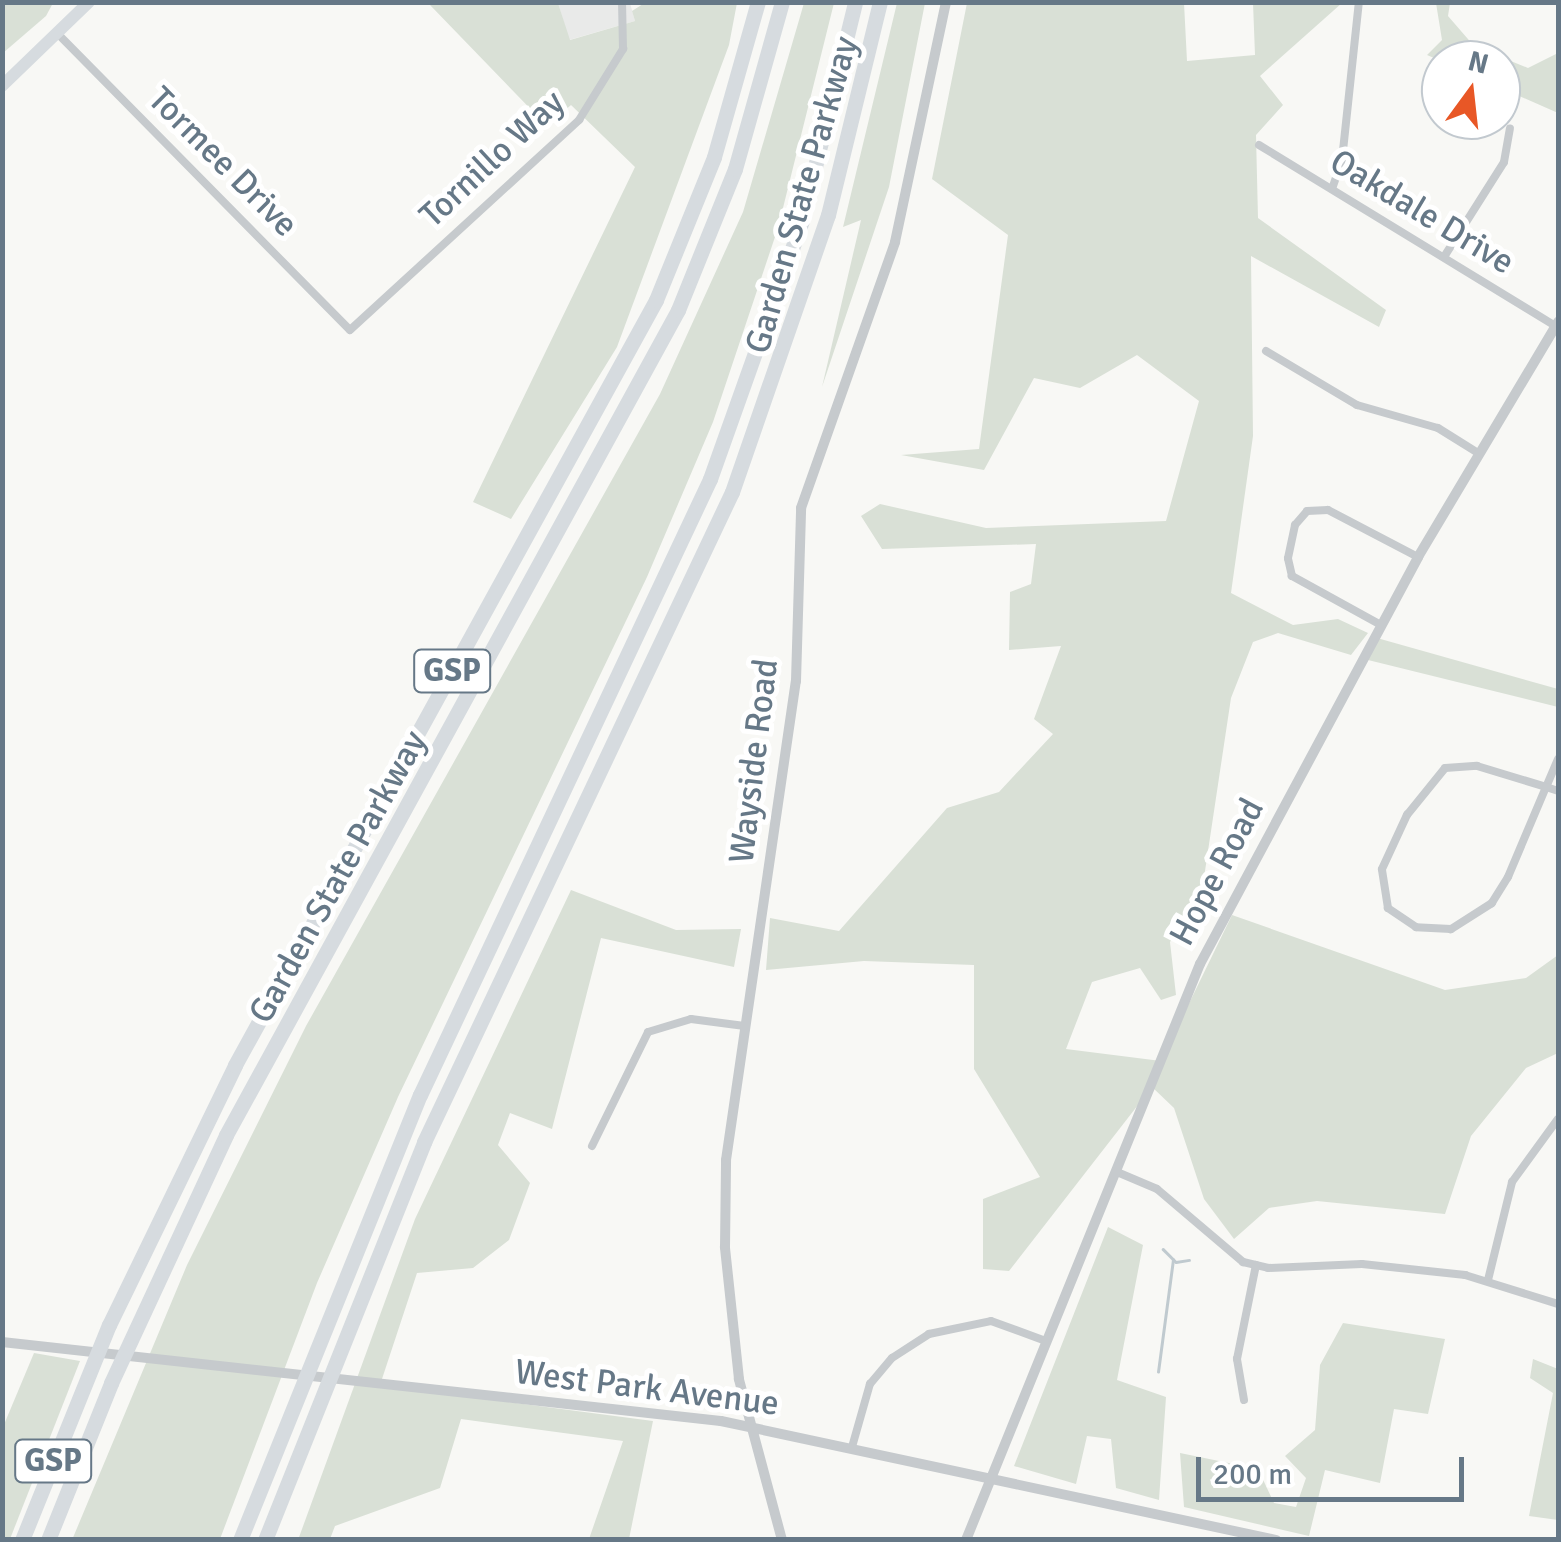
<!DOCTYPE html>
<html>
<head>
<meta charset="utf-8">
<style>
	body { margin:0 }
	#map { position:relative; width:1561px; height:1542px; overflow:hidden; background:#f8f8f5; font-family:Signika,sans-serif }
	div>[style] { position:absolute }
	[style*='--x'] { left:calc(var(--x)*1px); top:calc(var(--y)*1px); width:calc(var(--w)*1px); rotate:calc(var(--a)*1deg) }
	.built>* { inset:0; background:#e9eae9 }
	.green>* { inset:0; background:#d9e0d6 }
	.stream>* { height:2.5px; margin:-1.25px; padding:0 1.25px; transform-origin:1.25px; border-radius:1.25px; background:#c0cacf }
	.minor>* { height:8px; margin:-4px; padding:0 4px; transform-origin:4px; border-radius:4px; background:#c6cacd }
	.tertiary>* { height:10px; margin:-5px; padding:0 5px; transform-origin:5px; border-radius:5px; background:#c6cacd }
	.primary>* { height:12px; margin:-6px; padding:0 6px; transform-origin:6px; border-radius:6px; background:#d6dbdf }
	.motorway>* { height:15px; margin:-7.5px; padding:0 7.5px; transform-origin:7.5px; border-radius:7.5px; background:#d6dbdf }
	span { translate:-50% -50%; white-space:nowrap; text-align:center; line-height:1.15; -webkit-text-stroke:10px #fff; paint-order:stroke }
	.shield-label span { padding:2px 8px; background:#fff; border:2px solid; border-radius:8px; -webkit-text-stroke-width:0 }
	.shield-label { font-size:32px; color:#667887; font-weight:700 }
	.street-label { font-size:35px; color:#667887 }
	.frame { position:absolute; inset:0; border:5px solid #667887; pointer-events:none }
	.north { position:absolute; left:1421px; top:40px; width:100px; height:100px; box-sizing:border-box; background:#fff; border:2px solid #c2c9cf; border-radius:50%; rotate:15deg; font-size:28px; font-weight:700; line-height:40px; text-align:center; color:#667887 }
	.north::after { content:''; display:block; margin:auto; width:35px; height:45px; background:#e85726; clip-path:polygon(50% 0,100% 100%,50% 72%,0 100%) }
	.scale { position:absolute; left:1196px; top:1457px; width:268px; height:45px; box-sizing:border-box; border:5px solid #667887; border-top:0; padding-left:12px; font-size:30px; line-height:35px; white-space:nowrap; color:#667887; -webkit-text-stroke:8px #fff; paint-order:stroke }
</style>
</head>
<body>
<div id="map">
	<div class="built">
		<div style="clip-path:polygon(558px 3px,630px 3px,635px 21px,569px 40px)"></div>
	</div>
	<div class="green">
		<div style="clip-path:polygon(3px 2px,53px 2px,53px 3px,46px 16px,3px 53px)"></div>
		<div style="clip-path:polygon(558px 3px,570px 40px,635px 21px,632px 11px,643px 4px,737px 3px,729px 45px,617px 347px,511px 519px,473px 502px,635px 167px,571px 105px,547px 126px,430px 5px)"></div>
		<div style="clip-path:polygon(804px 3px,834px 3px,778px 228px,713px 422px,647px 577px,398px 1097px,317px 1283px,220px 1539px,72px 1540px,187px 1265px,306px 1026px,660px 394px,743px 212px)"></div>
		<div style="clip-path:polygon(897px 3px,925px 3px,889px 187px,822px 387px,861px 220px,843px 227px)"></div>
		<div style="clip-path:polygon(967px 3px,1184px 3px,1187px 61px,1255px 55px,1253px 3px,1342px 3px,1260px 76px,1283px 105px,1256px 135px,1258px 218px,1386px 310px,1379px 327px,1251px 256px,1253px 436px,1231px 593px,1293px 625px,1338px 619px,1368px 633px,1351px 655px,1278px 633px,1253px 642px,1231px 698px,1202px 891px,1170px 942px,1176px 995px,1161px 1000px,1140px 968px,1092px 982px,1066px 1049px,1161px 1061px,1232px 915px,1445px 990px,1526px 978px,1558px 955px,1558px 1053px,1526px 1068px,1471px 1136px,1445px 1214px,1317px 1201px,1269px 1208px,1234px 1239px,1204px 1199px,1174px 1108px,1152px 1087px,1009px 1271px,983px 1269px,983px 1199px,1040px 1177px,974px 1069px,974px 965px,864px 961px,766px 970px,770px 918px,839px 931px,947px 808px,999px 792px,1053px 734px,1034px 719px,1061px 646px,1009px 650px,1010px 592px,1031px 584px,1036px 544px,882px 549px,861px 516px,880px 504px,986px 528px,1166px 521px,1199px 401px,1137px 355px,1080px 388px,1034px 378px,984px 470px,901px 455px,979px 449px,1008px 235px,932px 179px)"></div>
		<div style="clip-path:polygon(1436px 3px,1450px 3px,1448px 16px,1474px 46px,1528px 68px,1558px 53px,1558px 113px,1501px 88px,1501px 60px,1441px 61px,1427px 55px,1442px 40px)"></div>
		<div style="clip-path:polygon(1377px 638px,1558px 689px,1558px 707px,1364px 659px)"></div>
		<div style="clip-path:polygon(571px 890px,676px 930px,741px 929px,734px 967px,601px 938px,552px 1129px,510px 1113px,498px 1145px,530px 1183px,509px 1240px,473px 1268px,417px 1273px,380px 1385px,653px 1421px,629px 1539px,589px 1539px,623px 1441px,461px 1419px,440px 1488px,335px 1526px,330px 1539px,298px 1540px,415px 1219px)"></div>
		<div style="clip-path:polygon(1108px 1227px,1143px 1245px,1117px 1380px,1166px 1397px,1159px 1500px,1116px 1488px,1111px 1439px,1087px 1436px,1076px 1484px,1014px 1466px)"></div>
		<div style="clip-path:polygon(1343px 1323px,1445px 1339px,1428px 1414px,1394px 1409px,1380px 1483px,1325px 1470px,1309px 1536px,1184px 1507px,1180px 1453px,1258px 1469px,1274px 1503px,1296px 1507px,1306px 1478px,1285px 1456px,1315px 1430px,1320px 1365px)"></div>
		<div style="clip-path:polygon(34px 1353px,80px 1361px,10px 1539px,3px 1539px,3px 1427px)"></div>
		<div style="clip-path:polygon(1533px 1359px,1558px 1369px,1558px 1520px,1529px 1516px,1553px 1393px,1530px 1378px)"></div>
	</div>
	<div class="stream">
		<div style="--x:1163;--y:1249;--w:18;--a:45"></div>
		<div style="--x:1176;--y:1262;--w:13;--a:-9"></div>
		<div style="--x:1158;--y:1372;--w:113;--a:-82.4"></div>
	</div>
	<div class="minor">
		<div style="--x:57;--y:33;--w:417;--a:45.4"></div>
		<div style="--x:350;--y:330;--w:311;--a:-42.5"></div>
		<div style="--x:579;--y:120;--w:84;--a:-58.2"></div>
		<div style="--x:623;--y:49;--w:47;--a:-91.2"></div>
		<div style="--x:1259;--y:145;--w:348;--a:31.4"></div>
		<div style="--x:1332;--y:189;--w:31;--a:-71"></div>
		<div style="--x:1342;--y:160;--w:159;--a:-83.9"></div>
		<div style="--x:1444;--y:257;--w:112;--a:-57.7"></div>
		<div style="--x:1504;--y:162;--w:34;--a:-80"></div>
		<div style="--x:1266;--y:351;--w:106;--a:30.7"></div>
		<div style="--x:1357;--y:405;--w:84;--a:15.9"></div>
		<div style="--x:1438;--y:428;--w:47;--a:32"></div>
		<div style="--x:1381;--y:625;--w:102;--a:-151.2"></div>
		<div style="--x:1292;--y:576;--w:18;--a:-103"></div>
		<div style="--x:1288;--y:558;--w:34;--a:-78"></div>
		<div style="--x:1295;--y:525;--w:18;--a:-49"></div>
		<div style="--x:1307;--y:511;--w:21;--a:-3"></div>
		<div style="--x:1328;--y:510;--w:102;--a:27.6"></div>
		<div style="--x:1558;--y:759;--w:30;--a:113"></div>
		<div style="--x:1546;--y:787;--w:98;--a:112.9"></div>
		<div style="--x:1508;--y:877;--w:31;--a:122"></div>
		<div style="--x:1492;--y:903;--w:49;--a:147.6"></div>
		<div style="--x:1451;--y:929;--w:35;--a:-177"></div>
		<div style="--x:1416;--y:927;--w:34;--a:-146"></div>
		<div style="--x:1388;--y:908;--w:39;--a:-99"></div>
		<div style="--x:1382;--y:869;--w:60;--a:-65.2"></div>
		<div style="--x:1407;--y:815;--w:60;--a:-51"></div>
		<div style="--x:1445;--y:768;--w:32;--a:-4"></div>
		<div style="--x:1477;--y:766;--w:72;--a:16.9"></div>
		<div style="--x:1546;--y:787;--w:13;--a:18"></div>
		<div style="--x:592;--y:1146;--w:127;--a:-63.8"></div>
		<div style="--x:648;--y:1032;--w:45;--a:-16.8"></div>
		<div style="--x:691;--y:1019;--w:54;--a:7.4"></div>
		<div style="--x:1117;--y:1172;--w:43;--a:23"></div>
		<div style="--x:1157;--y:1189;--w:113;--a:40.3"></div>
		<div style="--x:1243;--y:1262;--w:26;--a:13"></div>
		<div style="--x:1268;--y:1268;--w:94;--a:-2.4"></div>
		<div style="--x:1362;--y:1264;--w:104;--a:6.1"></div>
		<div style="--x:1465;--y:1275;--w:97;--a:17.3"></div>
		<div style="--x:1488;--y:1280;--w:101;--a:-76.2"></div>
		<div style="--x:1512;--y:1182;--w:78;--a:-53.9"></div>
		<div style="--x:1244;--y:1400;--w:42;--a:-99.7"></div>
		<div style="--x:1237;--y:1359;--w:96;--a:-78.6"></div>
		<div style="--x:852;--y:1447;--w:66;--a:-74.1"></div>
		<div style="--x:870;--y:1384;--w:34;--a:-50"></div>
		<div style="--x:892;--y:1358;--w:44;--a:-33"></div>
		<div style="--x:929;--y:1334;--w:63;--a:-11.8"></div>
		<div style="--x:991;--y:1321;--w:59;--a:20"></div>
	</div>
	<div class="tertiary">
		<div style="--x:2;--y:1342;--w:723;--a:6.27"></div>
		<div style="--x:721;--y:1421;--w:568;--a:12.1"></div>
		<div style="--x:782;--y:1540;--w:167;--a:-105"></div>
		<div style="--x:739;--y:1379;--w:133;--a:-96.1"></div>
		<div style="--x:725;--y:1247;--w:87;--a:-89.3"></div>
		<div style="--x:726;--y:1160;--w:484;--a:-81.7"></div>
		<div style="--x:796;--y:681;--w:173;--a:-88.3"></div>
		<div style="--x:801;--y:508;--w:282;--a:-70.5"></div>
		<div style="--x:895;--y:242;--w:245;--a:-78"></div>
		<div style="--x:966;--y:1540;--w:622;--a:-67.89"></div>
		<div style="--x:1200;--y:964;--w:462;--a:-61.8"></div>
		<div style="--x:1418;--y:557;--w:274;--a:-59.2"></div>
	</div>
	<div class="primary">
		<div style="--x:2;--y:86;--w:121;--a:-44"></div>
	</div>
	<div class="motorway">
		<div style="--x:22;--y:1540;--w:232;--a:-68"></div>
		<div style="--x:109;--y:1325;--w:289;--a:-64.1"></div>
		<div style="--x:235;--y:1065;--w:873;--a:-61.17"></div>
		<div style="--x:656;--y:300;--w:154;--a:-67.9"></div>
		<div style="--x:714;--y:157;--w:161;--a:-74.2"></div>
		<div style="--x:48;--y:1540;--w:169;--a:-68.1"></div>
		<div style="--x:111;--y:1383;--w:273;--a:-65.1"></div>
		<div style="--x:226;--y:1135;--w:941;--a:-61.28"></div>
		<div style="--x:678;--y:310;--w:152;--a:-68"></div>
		<div style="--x:735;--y:169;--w:173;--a:-74.3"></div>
		<div style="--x:240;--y:1540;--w:480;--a:-68"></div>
		<div style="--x:420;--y:1095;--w:681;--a:-64.79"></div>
		<div style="--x:710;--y:479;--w:275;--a:-70.4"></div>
		<div style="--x:802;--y:220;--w:224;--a:-76.3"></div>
		<div style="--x:265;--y:1540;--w:429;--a:-68.2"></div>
		<div style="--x:424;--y:1142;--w:719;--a:-64.65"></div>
		<div style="--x:732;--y:492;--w:293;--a:-70.9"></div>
		<div style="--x:828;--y:215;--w:219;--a:-76.3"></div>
	</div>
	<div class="shield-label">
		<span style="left:452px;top:671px">GSP</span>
		<span style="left:53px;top:1461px">GSP</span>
	</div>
	<div class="street-label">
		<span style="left:492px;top:159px;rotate:-43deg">Tornillo Way</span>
		<span style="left:223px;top:162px;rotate:45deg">Tormee Drive</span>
		<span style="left:802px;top:195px;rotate:-74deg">Garden State Parkway</span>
		<span style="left:1422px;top:212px;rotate:31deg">Oakdale Drive</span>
		<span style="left:754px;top:761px;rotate:-83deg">Wayside Road</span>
		<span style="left:1217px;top:872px;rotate:-62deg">Hope Road</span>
		<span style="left:338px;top:877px;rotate:-61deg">Garden State Parkway</span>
		<span style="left:647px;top:1388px;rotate:7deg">West Park Avenue</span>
	</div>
	<div class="frame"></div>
	<div class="north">N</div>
	<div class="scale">200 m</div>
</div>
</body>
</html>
